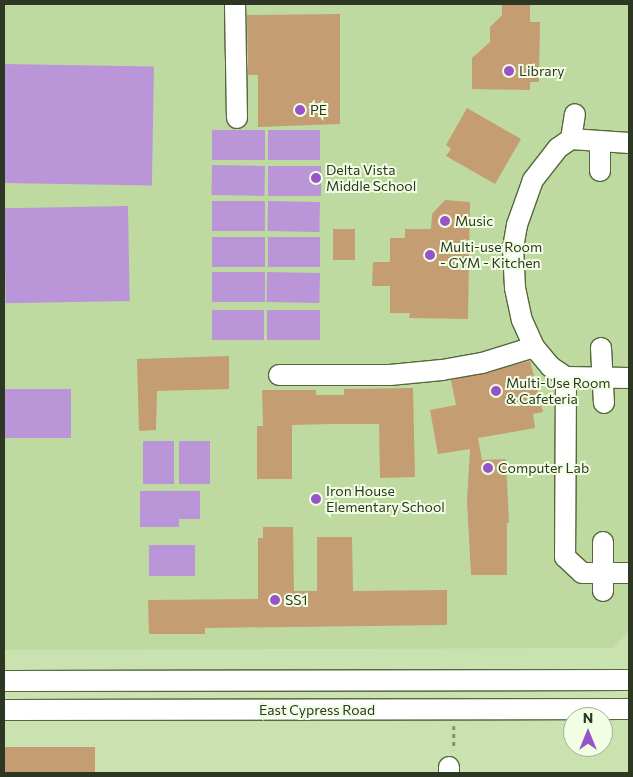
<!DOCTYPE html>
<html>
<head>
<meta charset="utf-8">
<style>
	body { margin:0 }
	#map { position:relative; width:633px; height:777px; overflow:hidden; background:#cae2af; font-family:Commissioner,sans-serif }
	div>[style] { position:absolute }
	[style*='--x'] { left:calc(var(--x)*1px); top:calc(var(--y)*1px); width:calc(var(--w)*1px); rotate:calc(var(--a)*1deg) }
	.built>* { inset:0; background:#bfdaa0 }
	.green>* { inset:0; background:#ba96d9; transform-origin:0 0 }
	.building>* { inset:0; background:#c49d73; transform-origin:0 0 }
	.path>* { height:2.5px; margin-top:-1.25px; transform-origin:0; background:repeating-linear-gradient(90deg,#80916d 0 4px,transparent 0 8px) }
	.roads { filter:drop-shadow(1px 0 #54683a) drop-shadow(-1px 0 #54683a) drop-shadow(0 1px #54683a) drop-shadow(0 -1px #54683a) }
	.minor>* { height:20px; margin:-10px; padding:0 10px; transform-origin:10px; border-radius:10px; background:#fff }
	.dots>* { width:14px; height:14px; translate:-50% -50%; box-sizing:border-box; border:2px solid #f2fee4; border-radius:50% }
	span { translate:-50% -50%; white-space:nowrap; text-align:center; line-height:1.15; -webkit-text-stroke:4px #f2fee4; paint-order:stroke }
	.poi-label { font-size:14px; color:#2e3723 }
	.left { translate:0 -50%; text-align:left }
	.street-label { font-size:14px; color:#2e3723 }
	.frame { position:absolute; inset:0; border:5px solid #2e3723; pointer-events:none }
	.north { position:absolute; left:563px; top:707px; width:50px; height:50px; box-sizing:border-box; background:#f2fee4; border:1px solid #a4ae97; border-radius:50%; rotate:0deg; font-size:14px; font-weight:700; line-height:20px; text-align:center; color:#2e3723 }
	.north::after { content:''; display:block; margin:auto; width:18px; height:22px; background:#9753c8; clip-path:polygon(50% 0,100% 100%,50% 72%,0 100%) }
</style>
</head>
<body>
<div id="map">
	<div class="built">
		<div style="clip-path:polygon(4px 4px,629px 4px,629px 632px,613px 648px,4px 650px)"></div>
	</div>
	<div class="green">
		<div style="left:4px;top:64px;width:150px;height:119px;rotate:1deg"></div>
		<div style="left:212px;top:130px;width:53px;height:30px"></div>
		<div style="left:268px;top:130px;width:52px;height:30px"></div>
		<div style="left:212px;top:165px;width:53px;height:30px;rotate:1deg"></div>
		<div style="left:268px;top:166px;width:53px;height:30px"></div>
		<div style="left:212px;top:201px;width:53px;height:30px"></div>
		<div style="left:268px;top:201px;width:52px;height:30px;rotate:1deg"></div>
		<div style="left:128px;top:206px;width:95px;height:124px;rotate:89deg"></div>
		<div style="left:212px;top:237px;width:53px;height:30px"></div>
		<div style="left:268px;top:237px;width:52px;height:30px"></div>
		<div style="left:212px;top:272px;width:53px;height:30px"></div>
		<div style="left:267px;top:272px;width:53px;height:30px;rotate:1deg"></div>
		<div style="left:212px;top:310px;width:52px;height:30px"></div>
		<div style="left:267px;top:310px;width:53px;height:30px"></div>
		<div style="left:4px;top:389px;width:67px;height:49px"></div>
		<div style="left:143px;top:441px;width:31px;height:43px"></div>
		<div style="left:179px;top:441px;width:31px;height:43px"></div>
		<div style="clip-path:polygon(140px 491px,200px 491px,200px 519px,179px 519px,179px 527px,140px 527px)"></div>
		<div style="left:149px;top:545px;width:46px;height:31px"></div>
	</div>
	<div class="building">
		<div style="clip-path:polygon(502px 4px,530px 4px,530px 22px,540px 22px,539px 82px,530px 82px,530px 90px,472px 89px,472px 58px,490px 42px,490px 27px,502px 15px)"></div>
		<div style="clip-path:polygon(340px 14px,340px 124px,258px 127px,258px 75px,248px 75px,247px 15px)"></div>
		<div style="clip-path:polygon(467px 108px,521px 139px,495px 184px,446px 156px,451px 149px,446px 145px)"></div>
		<div style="clip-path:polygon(445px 200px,470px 202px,468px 319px,409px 318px,410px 313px,390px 313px,390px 286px,372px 286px,373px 262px,390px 262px,390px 238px,405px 238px,405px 229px,431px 229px,432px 214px)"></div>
		<div style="left:333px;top:229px;width:22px;height:31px"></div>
		<div style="clip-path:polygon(229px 356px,229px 389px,157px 391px,156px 430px,139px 431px,137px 359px)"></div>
		<div style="clip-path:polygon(530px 361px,543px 412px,533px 414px,535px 428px,478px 438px,482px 460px,506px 459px,509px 523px,507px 523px,507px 575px,471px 575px,467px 501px,470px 449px,438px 454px,430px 410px,456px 405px,451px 380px)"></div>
		<div style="clip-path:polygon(413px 388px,415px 477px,380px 478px,379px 424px,332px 424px,292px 425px,292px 479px,257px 479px,257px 426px,263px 426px,262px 390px,316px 390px,316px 395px,344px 395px,344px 389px)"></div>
		<div style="clip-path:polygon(263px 527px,293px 527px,294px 591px,317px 591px,317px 537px,352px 537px,353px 591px,447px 590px,447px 625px,205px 628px,205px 634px,149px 634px,148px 600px,258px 599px,258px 538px,263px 538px)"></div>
		<div style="left:95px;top:747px;width:26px;height:91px;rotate:90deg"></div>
	</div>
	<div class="path">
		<div style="--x:454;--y:726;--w:24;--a:90"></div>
	</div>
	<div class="roads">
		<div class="minor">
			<div style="--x:235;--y:4;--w:114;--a:89"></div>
			<div style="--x:571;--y:139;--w:25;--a:-81"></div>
			<div style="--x:629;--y:143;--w:58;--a:-176.1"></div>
			<div style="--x:571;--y:139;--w:16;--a:145"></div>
			<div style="--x:558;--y:148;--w:41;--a:128"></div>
			<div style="--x:533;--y:180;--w:48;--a:109.6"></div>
			<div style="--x:517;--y:225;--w:23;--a:100"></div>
			<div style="--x:513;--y:248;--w:40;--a:87.1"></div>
			<div style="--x:515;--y:288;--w:33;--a:78"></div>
			<div style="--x:522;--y:320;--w:30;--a:66"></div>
			<div style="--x:534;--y:347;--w:26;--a:50"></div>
			<div style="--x:551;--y:367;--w:18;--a:34"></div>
			<div style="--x:566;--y:377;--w:180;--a:90.3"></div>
			<div style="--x:565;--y:557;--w:23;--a:43"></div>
			<div style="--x:582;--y:573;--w:47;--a:0"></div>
			<div style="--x:600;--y:171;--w:28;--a:-90"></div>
			<div style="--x:601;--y:348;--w:55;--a:86.9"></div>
			<div style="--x:279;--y:375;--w:111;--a:0"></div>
			<div style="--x:390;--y:375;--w:52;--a:-5.5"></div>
			<div style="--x:442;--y:370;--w:41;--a:-9.9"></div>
			<div style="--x:482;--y:363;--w:54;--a:-17.1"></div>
			<div style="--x:566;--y:377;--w:63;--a:0.9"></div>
			<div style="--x:603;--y:591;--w:49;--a:-90"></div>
			<div style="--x:4;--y:681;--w:625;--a:-0.09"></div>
			<div style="--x:4;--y:710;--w:625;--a:-0.09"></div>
			<div style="--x:449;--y:773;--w:6;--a:-90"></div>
		</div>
	</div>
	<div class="dots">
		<div style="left:509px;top:71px;background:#9753c8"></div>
		<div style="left:300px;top:110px;background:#9753c8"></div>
		<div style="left:316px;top:178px;background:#9753c8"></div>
		<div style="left:445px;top:221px;background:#9753c8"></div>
		<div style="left:430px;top:255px;background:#9753c8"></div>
		<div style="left:496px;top:391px;background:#9753c8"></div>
		<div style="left:488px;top:468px;background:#9753c8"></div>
		<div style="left:316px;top:499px;background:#9753c8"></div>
		<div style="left:275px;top:600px;background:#9753c8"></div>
	</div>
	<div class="poi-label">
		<span class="left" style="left:519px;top:71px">Library</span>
		<span class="left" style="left:310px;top:110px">PE</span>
		<span class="left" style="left:326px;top:178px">Delta Vista<br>Middle School</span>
		<span class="left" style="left:455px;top:221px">Music</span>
		<span class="left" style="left:440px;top:255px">Multi-use Room<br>- GYM - Kitchen</span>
		<span class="left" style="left:506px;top:391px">Multi-Use Room<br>&amp; Cafeteria</span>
		<span class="left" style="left:498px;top:468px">Computer Lab</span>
		<span class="left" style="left:326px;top:499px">Iron House<br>Elementary School</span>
		<span class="left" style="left:285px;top:600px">SS1</span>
	</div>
	<div class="street-label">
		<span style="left:317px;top:710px">East Cypress Road</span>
	</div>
	<div class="frame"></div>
	<div class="north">N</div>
</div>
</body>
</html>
